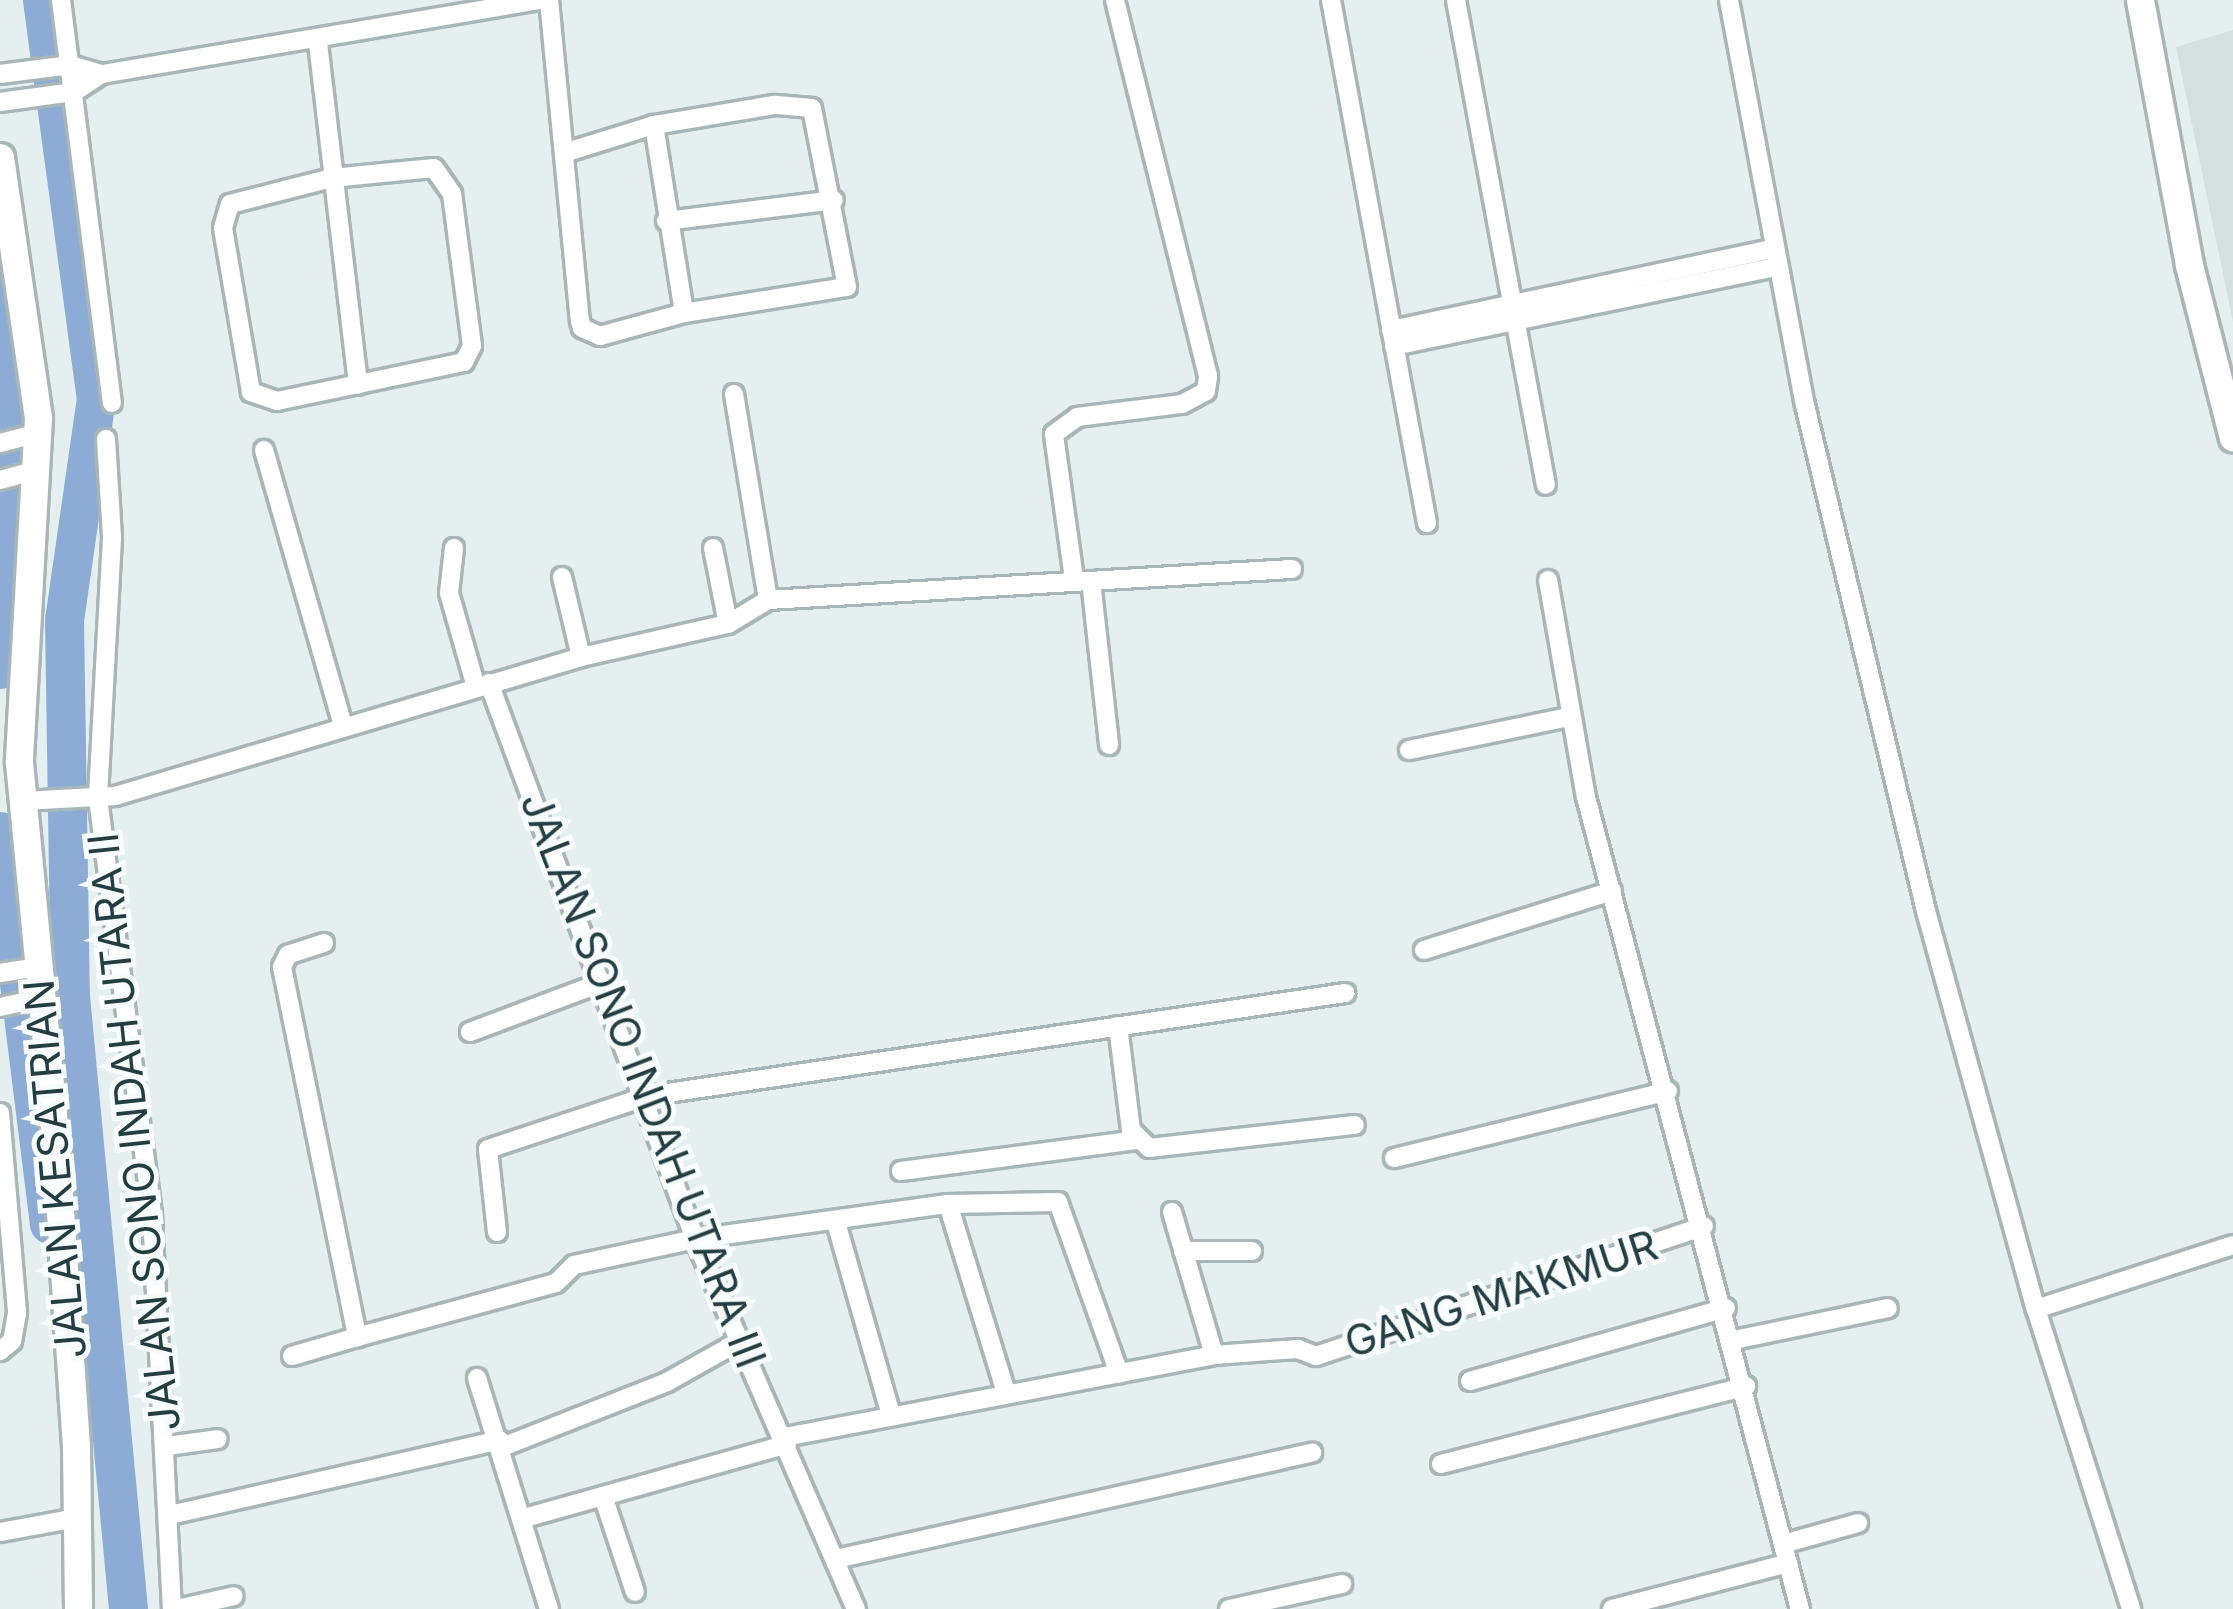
<!DOCTYPE html>
<html>
<head>
<meta charset="utf-8">
<style>
	body { margin:0 }
	#map { position:relative; width:2233px; height:1609px; overflow:hidden; background:#e6efef; font-family:Inter,sans-serif }
	div>[style] { position:absolute }
	[style*='--x'] { left:calc(var(--x)*1px); top:calc(var(--y)*1px); width:calc(var(--w)*1px); rotate:calc(var(--a)*1deg) }
	.built>* { inset:0; background:#d4dfdf }
	.green>* { inset:0; background:#bee1d6 }
	.river>* { height:39px; margin:-19.5px; padding:0 19.5px; transform-origin:19.5px; border-radius:19.5px; background:#8cacd6 }
	.roads { filter:drop-shadow(3px 0 #a8b6b8) drop-shadow(-3px 0 #a8b6b8) drop-shadow(0 3px #a8b6b8) drop-shadow(0 -3px #a8b6b8) }
	.street>* { height:18px; margin:-9px; padding:0 9px; transform-origin:9px; border-radius:9px; background:#fff }
	.secondary>* { height:27px; margin:-13.5px; padding:0 13.5px; transform-origin:13.5px; border-radius:13.5px; background:#fff }
	span { translate:-50% -50%; white-space:nowrap; text-align:center; line-height:1.15; -webkit-text-stroke:10px #f7fbfb; paint-order:stroke }
	.street-label { font-size:42px; color:#233e43 }
</style>
</head>
<body>
<div id="map">
	<div class="built">
		<div style="clip-path:polygon(2233px 30px,2233px 322px,2176px 47px)"></div>
	</div>
	<div class="green">
		<div style="clip-path:polygon(36px 419px,27px 562px,0 550px,0 426px)"></div>
	</div>
	<div class="river">
		<div style="--x:42;--y:0;--w:402;--a:82.3"></div>
		<div style="--x:96;--y:398;--w:224;--a:98.2"></div>
		<div style="--x:64;--y:620;--w:376;--a:89.1"></div>
		<div style="--x:70;--y:996;--w:616;--a:84.59"></div>
		<div style="--x:0;--y:284;--w:118;--a:81.3"></div>
		<div style="--x:18;--y:401;--w:149;--a:90.8"></div>
		<div style="--x:16;--y:550;--w:120;--a:97.7"></div>
		<div style="--x:0;--y:831;--w:396;--a:82.9"></div>
	</div>
	<div class="roads">
		<div class="street">
			<div style="--x:61;--y:0;--w:406;--a:82.8"></div>
			<div style="--x:549;--y:0;--w:322;--a:84.5"></div>
			<div style="--x:580;--y:321;--w:7;--a:74"></div>
			<div style="--x:582;--y:328;--w:20;--a:24"></div>
			<div style="--x:600;--y:336;--w:87;--a:-15.3"></div>
			<div style="--x:684;--y:313;--w:165;--a:-9.1"></div>
			<div style="--x:847;--y:287;--w:182;--a:-101.1"></div>
			<div style="--x:812;--y:108;--w:38;--a:-175"></div>
			<div style="--x:774;--y:105;--w:122;--a:170.5"></div>
			<div style="--x:654;--y:125;--w:94;--a:162.7"></div>
			<div style="--x:1331;--y:0;--w:532;--a:79.6"></div>
			<div style="--x:1456;--y:0;--w:493;--a:79.5"></div>
			<div style="--x:1729;--y:0;--w:412;--a:79.4"></div>
			<div style="--x:1805;--y:405;--w:520;--a:76.55"></div>
			<div style="--x:1926;--y:911;--w:413;--a:74.6"></div>
			<div style="--x:2036;--y:1309;--w:315;--a:72.4"></div>
			<div style="--x:318;--y:43;--w:344;--a:83.3"></div>
			<div style="--x:0;--y:74;--w:71;--a:-7.3"></div>
			<div style="--x:70;--y:65;--w:33;--a:16"></div>
			<div style="--x:102;--y:74;--w:444;--a:-9.6"></div>
			<div style="--x:0;--y:102;--w:75;--a:-7.7"></div>
			<div style="--x:74;--y:92;--w:33;--a:-33"></div>
			<div style="--x:654;--y:125;--w:190;--a:80.9"></div>
			<div style="--x:434;--y:168;--w:32;--a:55"></div>
			<div style="--x:452;--y:194;--w:153;--a:82.5"></div>
			<div style="--x:472;--y:346;--w:18;--a:117"></div>
			<div style="--x:464;--y:362;--w:191;--a:168.2"></div>
			<div style="--x:277;--y:401;--w:28;--a:-161"></div>
			<div style="--x:251;--y:392;--w:166;--a:-99.7"></div>
			<div style="--x:223;--y:228;--w:25;--a:-74"></div>
			<div style="--x:230;--y:204;--w:105;--a:-14.3"></div>
			<div style="--x:332;--y:178;--w:102;--a:-5.6"></div>
			<div style="--x:666;--y:221;--w:169;--a:-7.1"></div>
			<div style="--x:1391;--y:330;--w:390;--a:-12"></div>
			<div style="--x:1394;--y:346;--w:391;--a:-11.7"></div>
			<div style="--x:734;--y:394;--w:209;--a:80.6"></div>
			<div style="--x:106;--y:439;--w:99;--a:86.5"></div>
			<div style="--x:112;--y:538;--w:260;--a:93.1"></div>
			<div style="--x:98;--y:798;--w:420;--a:82.6"></div>
			<div style="--x:152;--y:1215;--w:395;--a:87.1"></div>
			<div style="--x:0;--y:443;--w:40;--a:-14.4"></div>
			<div style="--x:264;--y:450;--w:287;--a:74"></div>
			<div style="--x:0;--y:480;--w:38;--a:-15"></div>
			<div style="--x:454;--y:548;--w:45;--a:96.3"></div>
			<div style="--x:449;--y:593;--w:98;--a:74"></div>
			<div style="--x:713;--y:548;--w:77;--a:78.8"></div>
			<div style="--x:562;--y:577;--w:82;--a:76.6"></div>
			<div style="--x:1074;--y:579;--w:146;--a:-97.9"></div>
			<div style="--x:1054;--y:434;--w:29;--a:-36"></div>
			<div style="--x:1077;--y:417;--w:106;--a:-7.1"></div>
			<div style="--x:1182;--y:404;--w:27;--a:-28"></div>
			<div style="--x:1206;--y:391;--w:15;--a:-82"></div>
			<div style="--x:1208;--y:376;--w:387;--a:-103.9"></div>
			<div style="--x:1548;--y:580;--w:220;--a:80.1"></div>
			<div style="--x:1586;--y:797;--w:840;--a:75.24"></div>
			<div style="--x:1091;--y:581;--w:165;--a:83.7"></div>
			<div style="--x:489;--y:683;--w:593;--a:69.67"></div>
			<div style="--x:695;--y:1239;--w:404;--a:66.5"></div>
			<div style="--x:1409;--y:750;--w:162;--a:-11.7"></div>
			<div style="--x:22;--y:801;--w:93;--a:-3.1"></div>
			<div style="--x:115;--y:796;--w:486;--a:-16.6"></div>
			<div style="--x:581;--y:657;--w:151;--a:-12.7"></div>
			<div style="--x:728;--y:624;--w:47;--a:-31"></div>
			<div style="--x:768;--y:600;--w:525;--a:-3.39"></div>
			<div style="--x:324;--y:943;--w:38;--a:162"></div>
			<div style="--x:288;--y:955;--w:13;--a:117"></div>
			<div style="--x:282;--y:967;--w:378;--a:78.5"></div>
			<div style="--x:357;--y:1337;--w:206;--a:-15.2"></div>
			<div style="--x:556;--y:1283;--w:25;--a:-45"></div>
			<div style="--x:574;--y:1265;--w:124;--a:-12.1"></div>
			<div style="--x:695;--y:1239;--w:255;--a:-7.9"></div>
			<div style="--x:948;--y:1204;--w:110;--a:-1"></div>
			<div style="--x:1058;--y:1202;--w:182;--a:70.4"></div>
			<div style="--x:1424;--y:950;--w:197;--a:-17.4"></div>
			<div style="--x:0;--y:973;--w:39;--a:-9"></div>
			<div style="--x:0;--y:1007;--w:43;--a:-12.1"></div>
			<div style="--x:1118;--y:1026;--w:105;--a:82.9"></div>
			<div style="--x:1131;--y:1130;--w:25;--a:45"></div>
			<div style="--x:1149;--y:1148;--w:207;--a:-6.4"></div>
			<div style="--x:470;--y:1032;--w:142;--a:-20.6"></div>
			<div style="--x:0;--y:1113;--w:201;--a:85.1"></div>
			<div style="--x:17;--y:1313;--w:28;--a:100"></div>
			<div style="--x:12;--y:1341;--w:16;--a:140"></div>
			<div style="--x:1394;--y:1158;--w:282;--a:-13.7"></div>
			<div style="--x:901;--y:1171;--w:239;--a:-7.5"></div>
			<div style="--x:948;--y:1204;--w:198;--a:72.9"></div>
			<div style="--x:1172;--y:1212;--w:149;--a:73.6"></div>
			<div style="--x:836;--y:1222;--w:198;--a:74.1"></div>
			<div style="--x:497;--y:1232;--w:83;--a:-96.2"></div>
			<div style="--x:488;--y:1149;--w:168;--a:-18.4"></div>
			<div style="--x:647;--y:1096;--w:706;--a:-8.39"></div>
			<div style="--x:1183;--y:1251;--w:69;--a:0"></div>
			<div style="--x:2036;--y:1309;--w:207;--a:-18"></div>
			<div style="--x:1734;--y:1340;--w:157;--a:-11.7"></div>
			<div style="--x:292;--y:1356;--w:68;--a:-16.3"></div>
			<div style="--x:477;--y:1378;--w:242;--a:72.7"></div>
			<div style="--x:1470;--y:1381;--w:266;--a:-15.9"></div>
			<div style="--x:785;--y:1437;--w:437;--a:-10.8"></div>
			<div style="--x:1214;--y:1355;--w:84;--a:-4.1"></div>
			<div style="--x:1298;--y:1349;--w:19;--a:21"></div>
			<div style="--x:1316;--y:1356;--w:409;--a:-18.5"></div>
			<div style="--x:167;--y:1446;--w:51;--a:-7.8"></div>
			<div style="--x:502;--y:1447;--w:177;--a:-21.5"></div>
			<div style="--x:667;--y:1382;--w:84;--a:-29.3"></div>
			<div style="--x:1441;--y:1464;--w:315;--a:-14.3"></div>
			<div style="--x:603;--y:1496;--w:101;--a:71.6"></div>
			<div style="--x:170;--y:1515;--w:338;--a:-12.8"></div>
			<div style="--x:521;--y:1519;--w:276;--a:-15.7"></div>
			<div style="--x:0;--y:1532;--w:78;--a:-10.3"></div>
			<div style="--x:1783;--y:1544;--w:78;--a:-15.6"></div>
			<div style="--x:836;--y:1559;--w:488;--a:-12.6"></div>
			<div style="--x:177;--y:1609;--w:58;--a:-12.8"></div>
			<div style="--x:1229;--y:1609;--w:116;--a:-12.5"></div>
			<div style="--x:1612;--y:1609;--w:182;--a:-14.6"></div>
		</div>
		<div class="secondary">
			<div style="--x:2140;--y:0;--w:269;--a:79.5"></div>
			<div style="--x:2189;--y:265;--w:178;--a:75.7"></div>
			<div style="--x:0;--y:157;--w:264;--a:81.7"></div>
			<div style="--x:38;--y:418;--w:345;--a:93.2"></div>
			<div style="--x:19;--y:762;--w:378;--a:84.5"></div>
			<div style="--x:55;--y:1138;--w:308;--a:86.1"></div>
			<div style="--x:76;--y:1445;--w:164;--a:89.3"></div>
		</div>
	</div>
	<div class="street-label">
		<span style="left:643px;top:1080px;rotate:69deg">JALAN SONO INDAH UTARA III</span>
		<span style="left:134px;top:1132px;rotate:-96deg">JALAN SONO INDAH UTARA II</span>
		<span style="left:55px;top:1169px;rotate:-95deg">JALAN KESATRIAN</span>
		<span style="left:1501px;top:1294px;rotate:-18deg">GANG MAKMUR</span>
	</div>
</div>
</body>
</html>
